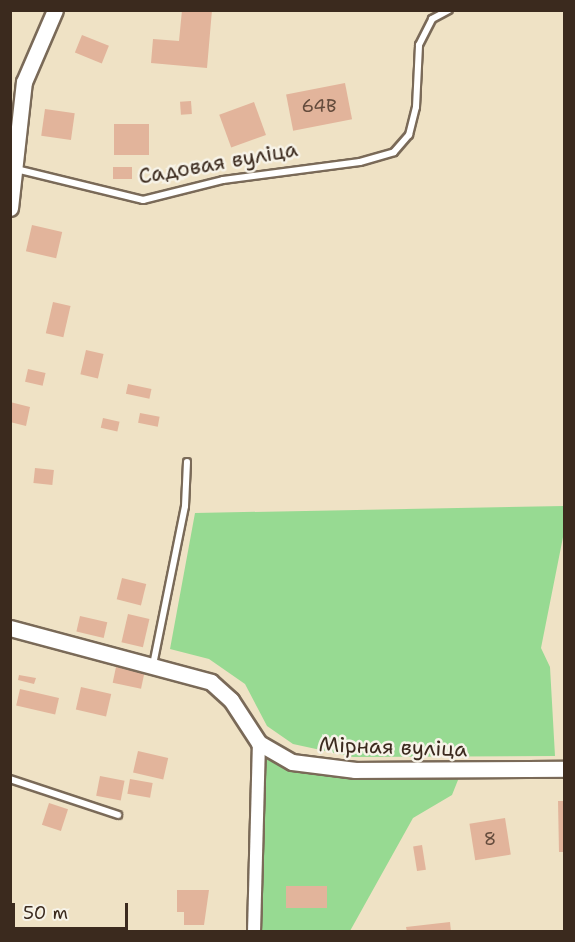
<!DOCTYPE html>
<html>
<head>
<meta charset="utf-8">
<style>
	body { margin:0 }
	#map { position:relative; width:575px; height:942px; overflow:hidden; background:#efe2c5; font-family:"Shantell Sans",sans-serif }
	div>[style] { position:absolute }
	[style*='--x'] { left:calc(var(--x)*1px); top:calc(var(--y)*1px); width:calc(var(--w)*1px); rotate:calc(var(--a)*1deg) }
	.green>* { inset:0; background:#97da92 }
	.building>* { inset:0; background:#e2b49b; transform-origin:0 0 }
	.roads { filter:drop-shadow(2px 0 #7a6a58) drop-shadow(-2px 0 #7a6a58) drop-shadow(0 2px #7a6a58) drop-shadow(0 -2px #7a6a58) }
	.service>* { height:6px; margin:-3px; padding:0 3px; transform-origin:3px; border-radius:3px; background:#fff }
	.minor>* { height:12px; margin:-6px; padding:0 6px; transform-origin:6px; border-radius:6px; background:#fff }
	.tertiary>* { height:15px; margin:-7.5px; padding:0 7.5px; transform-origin:7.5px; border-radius:7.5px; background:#fff }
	span { translate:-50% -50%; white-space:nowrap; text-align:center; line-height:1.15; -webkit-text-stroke:5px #f7f3e8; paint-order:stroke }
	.number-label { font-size:18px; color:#654c3d }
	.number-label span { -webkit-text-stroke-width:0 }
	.street-label { font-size:21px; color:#3b2a1e }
	.frame { position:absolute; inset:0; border:12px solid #3b2a1e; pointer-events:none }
	.scale { position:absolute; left:12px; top:903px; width:116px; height:27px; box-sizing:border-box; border:3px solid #3b2a1e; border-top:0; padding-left:8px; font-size:18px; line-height:21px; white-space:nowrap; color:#3b2a1e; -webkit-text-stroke:4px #f7f3e8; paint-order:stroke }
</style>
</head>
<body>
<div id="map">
	<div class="green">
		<div style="clip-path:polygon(564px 506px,564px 532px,541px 648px,550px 667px,555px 756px,353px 757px,293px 744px,267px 726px,245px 684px,209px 659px,170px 649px,195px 513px)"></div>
		<div style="clip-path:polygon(259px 743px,292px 762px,462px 770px,452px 795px,413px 818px,350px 931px,256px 932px)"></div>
	</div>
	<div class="building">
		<div style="clip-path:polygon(182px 10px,212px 10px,207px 68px,151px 63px,153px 39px,179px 41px)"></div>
		<div style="left:82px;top:35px;width:29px;height:19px;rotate:22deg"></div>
		<div style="left:345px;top:83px;width:37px;height:60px;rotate:79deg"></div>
		<div style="left:191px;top:101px;width:13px;height:11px;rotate:86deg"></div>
		<div style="left:254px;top:102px;width:35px;height:37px;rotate:70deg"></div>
		<div style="left:45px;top:109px;width:30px;height:27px;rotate:8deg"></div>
		<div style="left:114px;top:124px;width:35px;height:31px"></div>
		<div style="left:113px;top:167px;width:19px;height:12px"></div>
		<div style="left:32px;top:225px;width:31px;height:27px;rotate:13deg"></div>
		<div style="left:53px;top:302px;width:18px;height:32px;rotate:13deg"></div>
		<div style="left:86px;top:350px;width:18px;height:25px;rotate:13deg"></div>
		<div style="left:28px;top:369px;width:18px;height:13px;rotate:13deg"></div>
		<div style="left:128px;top:384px;width:24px;height:10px;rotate:12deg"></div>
		<div style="clip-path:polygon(10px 402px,30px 407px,26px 426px,10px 422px)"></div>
		<div style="left:140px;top:413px;width:20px;height:10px;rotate:11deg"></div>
		<div style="left:103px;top:418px;width:17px;height:10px;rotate:13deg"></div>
		<div style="left:35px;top:468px;width:19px;height:15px;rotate:6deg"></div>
		<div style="left:122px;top:578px;width:25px;height:22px;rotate:14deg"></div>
		<div style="left:128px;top:614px;width:22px;height:29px;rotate:13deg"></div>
		<div style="left:80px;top:616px;width:28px;height:16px;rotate:13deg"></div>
		<div style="left:116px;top:667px;width:29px;height:16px;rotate:12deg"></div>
		<div style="clip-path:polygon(19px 675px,36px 678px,34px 684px,18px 680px)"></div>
		<div style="left:81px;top:687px;width:31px;height:23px;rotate:13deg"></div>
		<div style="left:20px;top:689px;width:40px;height:17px;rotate:13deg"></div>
		<div style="left:138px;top:751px;width:31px;height:22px;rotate:13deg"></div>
		<div style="left:100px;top:776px;width:25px;height:20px;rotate:11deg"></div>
		<div style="left:130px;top:779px;width:23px;height:15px;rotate:10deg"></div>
		<div style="clip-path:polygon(558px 801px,564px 801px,564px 852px,559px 852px)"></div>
		<div style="left:49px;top:803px;width:20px;height:23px;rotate:18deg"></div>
		<div style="left:505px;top:818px;width:37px;height:36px;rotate:81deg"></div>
		<div style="left:422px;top:845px;width:25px;height:9px;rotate:81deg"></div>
		<div style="left:286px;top:886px;width:41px;height:22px"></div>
		<div style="clip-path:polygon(177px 890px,209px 890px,204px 925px,184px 925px,184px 912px,177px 912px)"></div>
		<div style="clip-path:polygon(450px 922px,451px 932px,407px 932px,406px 927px)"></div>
	</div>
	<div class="roads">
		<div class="service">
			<div style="--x:16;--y:169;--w:131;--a:13.7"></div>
			<div style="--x:143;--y:200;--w:82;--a:-14"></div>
			<div style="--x:223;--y:180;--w:138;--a:-7.5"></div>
			<div style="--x:360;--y:162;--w:35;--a:-16"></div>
			<div style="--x:394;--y:152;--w:23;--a:-49"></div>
			<div style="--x:409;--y:135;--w:29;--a:-76"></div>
			<div style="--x:416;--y:107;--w:62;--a:-87.2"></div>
			<div style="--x:419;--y:45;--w:29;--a:-63"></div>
			<div style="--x:432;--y:19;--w:19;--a:-28"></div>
			<div style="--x:153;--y:665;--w:162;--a:-78.6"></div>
			<div style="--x:185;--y:506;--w:44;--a:-87.4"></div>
			<div style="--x:10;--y:779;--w:114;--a:18.4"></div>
		</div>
		<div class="minor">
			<div style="--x:254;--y:932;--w:189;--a:-88.5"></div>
		</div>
		<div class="tertiary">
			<div style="--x:10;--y:208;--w:127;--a:-83.7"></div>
			<div style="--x:24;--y:82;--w:78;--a:-66.7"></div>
			<div style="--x:10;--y:628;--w:208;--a:15"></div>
			<div style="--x:211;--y:682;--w:27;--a:42"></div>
			<div style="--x:231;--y:700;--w:51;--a:56.9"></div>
			<div style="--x:259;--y:743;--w:38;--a:30"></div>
			<div style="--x:292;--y:762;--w:64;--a:7.2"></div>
			<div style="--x:355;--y:770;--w:209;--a:-0.3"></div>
		</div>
	</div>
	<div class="number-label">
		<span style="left:319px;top:106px">64В</span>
		<span style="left:490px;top:839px">8</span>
	</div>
	<div class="street-label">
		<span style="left:218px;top:163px;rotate:-10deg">Садовая вуліца</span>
		<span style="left:393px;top:747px;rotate:2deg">Мірная вуліца</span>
	</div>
	<div class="frame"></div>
	<div class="scale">50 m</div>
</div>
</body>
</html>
